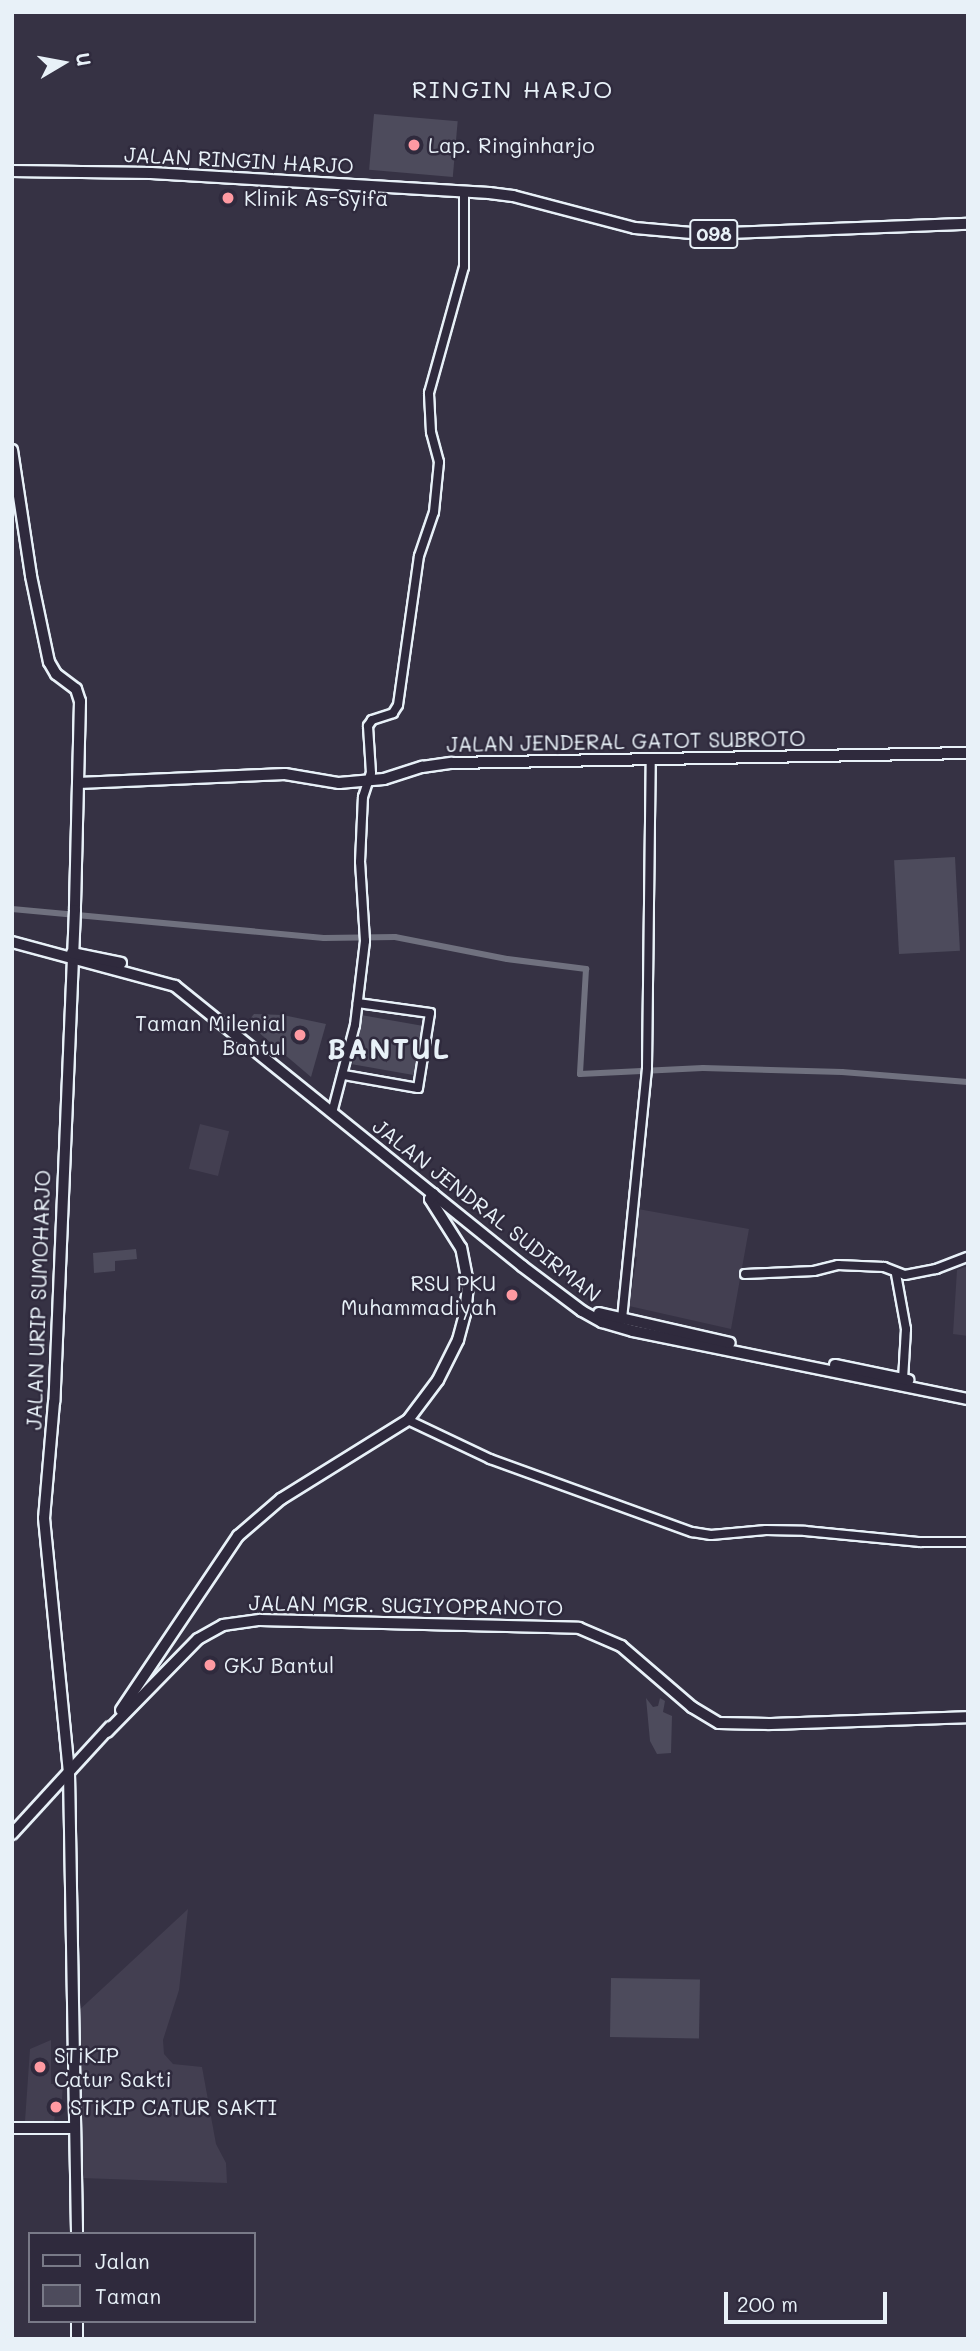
<!DOCTYPE html>
<html>
<head>
<meta charset="utf-8">
<style>
	body { margin:0 }
	#map { position:relative; width:980px; height:2351px; overflow:hidden; background:#363244; font-family:Mali,sans-serif }
	div>[style] { position:absolute }
	[style*='--x'] { left:calc(var(--x)*1px); top:calc(var(--y)*1px); width:calc(var(--w)*1px); rotate:calc(var(--a)*1deg) }
	.built>* { inset:0; background:#433f51; transform-origin:0 0 }
	.green>* { inset:0; background:#4d4b5c; transform-origin:0 0 }
	.canal>* { height:6px; margin:-3px; padding:0 3px; transform-origin:3px; border-radius:3px; background:#70717f }
	.roads { filter:drop-shadow(2px 0 #e8f1f8) drop-shadow(-2px 0 #e8f1f8) drop-shadow(0 2px #e8f1f8) drop-shadow(0 -2px #e8f1f8) }
	.minor>* { height:8px; margin:-4px; padding:0 4px; transform-origin:4px; border-radius:4px; background:#2f2a3d }
	.major>* { height:10px; margin:-5px; padding:0 5px; transform-origin:5px; border-radius:5px; background:#2f2a3d }
	.dots>* { width:19px; height:19px; translate:-50% -50%; box-sizing:border-box; border:4px solid #2f2a3d; border-radius:50% }
	span { translate:-50% -50%; white-space:nowrap; text-align:center; line-height:1.15; -webkit-text-stroke:5px #2f2a3d; paint-order:stroke }
	.shield-label span { padding:2px 5px; background:#2f2a3d; border:2px solid; border-radius:5px; -webkit-text-stroke-width:0 }
	.shield-label { font-size:19px; color:#e8f1f8; font-weight:700 }
	.poi-label { font-size:21px; color:#e8f1f8 }
	.left { translate:0 -50%; text-align:left }
	.right { translate:-100% -50%; text-align:right }
	.street-label { font-size:21px; color:#e8f1f8 }
	.quarter-label { font-size:24px; color:#e8f1f8; letter-spacing:2px }
	.district-label { font-size:28px; color:#e8f1f8; font-weight:700; letter-spacing:2px }
	.frame { position:absolute; inset:0; border:14px solid #e8f1f8; pointer-events:none }
	.legend { position:absolute; left:28px; top:2232px; width:228px; height:91px; box-sizing:border-box; background:#2f2a3d; border:2px solid #797a88; margin:0; padding:9px 12px; list-style:none; font-size:21px; color:#e8f1f8 }
	.legend li { display:flex; align-items:center; gap:14px; height:35px }
	.legend b { width:35px; border:2px solid #797a88 }
	.north { position:absolute; left:28px; top:28px; width:70px; height:70px; -webkit-text-stroke:5px #2f2a3d; paint-order:stroke; rotate:80deg; font-size:19px; font-weight:700; line-height:28px; text-align:center; color:#e8f1f8 }
	.north::after { content:''; display:block; margin:auto; width:24px; height:32px; background:#e8f1f8; clip-path:polygon(50% 0,100% 100%,50% 72%,0 100%) }
	.scale { position:absolute; left:724px; top:2292px; width:163px; height:32px; box-sizing:border-box; border:4px solid #e8f1f8; border-top:0; padding-left:9px; font-size:21px; line-height:24px; white-space:nowrap; color:#e8f1f8; -webkit-text-stroke:5px #2f2a3d; paint-order:stroke }
</style>
</head>
<body>
<div id="map">
	<div class="built">
		<div style="left:200px;top:1124px;width:30px;height:46px;rotate:14deg"></div>
		<div style="clip-path:polygon(638px 1209px,749px 1229px,731px 1329px,629px 1306px,637px 1257px,631px 1255px)"></div>
		<div style="clip-path:polygon(968px 1266px,968px 1336px,953px 1334px,957px 1270px)"></div>
		<div style="clip-path:polygon(188px 1909px,179px 1990px,163px 2040px,164px 2054px,173px 2064px,202px 2067px,216px 2144px,226px 2163px,227px 2183px,81px 2178px,76px 2013px)"></div>
		<div style="clip-path:polygon(51px 2040px,51px 2084px,63px 2084px,61px 2113px,55px 2114px,54px 2122px,25px 2121px,30px 2049px)"></div>
	</div>
	<div class="green">
		<div style="left:374px;top:114px;width:84px;height:56px;rotate:5deg"></div>
		<div style="left:955px;top:857px;width:94px;height:61px;rotate:87deg"></div>
		<div style="clip-path:polygon(254px 1014px,283px 1015px,326px 1024px,311px 1077px,251px 1026px,249px 1020px)"></div>
		<div style="left:361px;top:1015px;width:62px;height:50px;rotate:10deg"></div>
		<div style="clip-path:polygon(136px 1249px,137px 1259px,115px 1261px,115px 1271px,94px 1273px,93px 1253px)"></div>
		<div style="clip-path:polygon(646px 1698px,653px 1707px,658px 1706px,660px 1698px,665px 1701px,663px 1712px,672px 1716px,671px 1753px,657px 1754px,650px 1741px)"></div>
		<div style="left:611px;top:1978px;width:89px;height:59px;rotate:1deg"></div>
	</div>
	<div class="canal">
		<div style="--x:12;--y:909;--w:313;--a:5.3"></div>
		<div style="--x:324;--y:938;--w:71;--a:-0.8"></div>
		<div style="--x:395;--y:937;--w:114;--a:11.1"></div>
		<div style="--x:507;--y:959;--w:80;--a:7.2"></div>
		<div style="--x:586;--y:969;--w:105;--a:93.3"></div>
		<div style="--x:580;--y:1074;--w:123;--a:-2.8"></div>
		<div style="--x:703;--y:1068;--w:139;--a:1.6"></div>
		<div style="--x:842;--y:1072;--w:126;--a:4.5"></div>
	</div>
	<div class="roads">
		<div class="minor">
			<div style="--x:647;--y:1067;--w:307;--a:-89.3"></div>
			<div style="--x:344;--y:1075;--w:75;--a:10"></div>
			<div style="--x:418;--y:1088;--w:76;--a:-80.9"></div>
			<div style="--x:430;--y:1013;--w:73;--a:-172.1"></div>
			<div style="--x:332;--y:1113;--w:91;--a:-75.4"></div>
			<div style="--x:355;--y:1025;--w:85;--a:-83.2"></div>
			<div style="--x:365;--y:941;--w:79;--a:-93.6"></div>
			<div style="--x:360;--y:862;--w:65;--a:-87.4"></div>
			<div style="--x:363;--y:797;--w:25;--a:-72"></div>
			<div style="--x:371;--y:773;--w:47;--a:-93.7"></div>
			<div style="--x:368;--y:726;--w:7;--a:-56"></div>
			<div style="--x:372;--y:720;--w:22;--a:-18"></div>
			<div style="--x:393;--y:713;--w:9;--a:-58"></div>
			<div style="--x:398;--y:705;--w:150;--a:-82"></div>
			<div style="--x:419;--y:556;--w:46;--a:-71.2"></div>
			<div style="--x:434;--y:512;--w:50;--a:-84.3"></div>
			<div style="--x:439;--y:462;--w:31;--a:-105"></div>
			<div style="--x:431;--y:432;--w:39;--a:-93"></div>
			<div style="--x:429;--y:393;--w:131;--a:-74.5"></div>
			<div style="--x:464;--y:267;--w:75;--a:-90"></div>
			<div style="--x:745;--y:1274;--w:69;--a:-2.5"></div>
			<div style="--x:814;--y:1271;--w:25;--a:-14"></div>
			<div style="--x:838;--y:1265;--w:46;--a:2.5"></div>
			<div style="--x:884;--y:1267;--w:22;--a:21"></div>
			<div style="--x:905;--y:1275;--w:32;--a:-11"></div>
			<div style="--x:936;--y:1269;--w:34;--a:-21"></div>
			<div style="--x:896;--y:1274;--w:56;--a:79.7"></div>
			<div style="--x:906;--y:1329;--w:50;--a:93.4"></div>
			<div style="--x:622;--y:1319;--w:252;--a:-84.3"></div>
			<div style="--x:408;--y:1420;--w:91;--a:25.4"></div>
			<div style="--x:490;--y:1459;--w:215;--a:19.9"></div>
			<div style="--x:692;--y:1532;--w:19;--a:9"></div>
			<div style="--x:711;--y:1535;--w:55;--a:-5.2"></div>
			<div style="--x:766;--y:1530;--w:39;--a:1"></div>
			<div style="--x:805;--y:1531;--w:116;--a:5.5"></div>
			<div style="--x:920;--y:1542;--w:48;--a:0"></div>
		</div>
		<div class="major">
			<div style="--x:12;--y:171;--w:139;--a:0.8"></div>
			<div style="--x:151;--y:173;--w:339;--a:3.4"></div>
			<div style="--x:489;--y:193;--w:24;--a:7"></div>
			<div style="--x:513;--y:196;--w:126;--a:14.7"></div>
			<div style="--x:635;--y:228;--w:68;--a:5"></div>
			<div style="--x:703;--y:234;--w:265;--a:-2.2"></div>
			<div style="--x:12;--y:450;--w:127;--a:81.4"></div>
			<div style="--x:31;--y:576;--w:88;--a:78.2"></div>
			<div style="--x:49;--y:662;--w:14;--a:60"></div>
			<div style="--x:56;--y:674;--w:25;--a:37"></div>
			<div style="--x:76;--y:689;--w:13;--a:72"></div>
			<div style="--x:80;--y:701;--w:209;--a:91.4"></div>
			<div style="--x:75;--y:910;--w:492;--a:92.4"></div>
			<div style="--x:54;--y:1402;--w:116;--a:94.9"></div>
			<div style="--x:44;--y:1518;--w:256;--a:84.4"></div>
			<div style="--x:69;--y:1773;--w:461;--a:89"></div>
			<div style="--x:78;--y:783;--w:207;--a:-2.5"></div>
			<div style="--x:285;--y:774;--w:55;--a:9.5"></div>
			<div style="--x:339;--y:783;--w:45;--a:-5.1"></div>
			<div style="--x:384;--y:779;--w:40;--a:-18"></div>
			<div style="--x:422;--y:767;--w:30;--a:-8"></div>
			<div style="--x:452;--y:763;--w:516;--a:-1.11"></div>
			<div style="--x:12;--y:942;--w:169;--a:15.1"></div>
			<div style="--x:175;--y:986;--w:446;--a:38.9"></div>
			<div style="--x:522;--y:1266;--w:75;--a:36.9"></div>
			<div style="--x:582;--y:1311;--w:23;--a:29"></div>
			<div style="--x:602;--y:1322;--w:32;--a:16"></div>
			<div style="--x:633;--y:1331;--w:342;--a:11.5"></div>
			<div style="--x:72;--y:953;--w:50;--a:11.5"></div>
			<div style="--x:599;--y:1313;--w:134;--a:12.9"></div>
			<div style="--x:835;--y:1365;--w:75;--a:11.6"></div>
			<div style="--x:121;--y:1710;--w:210;--a:-56.1"></div>
			<div style="--x:238;--y:1536;--w:57;--a:-40.7"></div>
			<div style="--x:281;--y:1499;--w:150;--a:-31.9"></div>
			<div style="--x:408;--y:1420;--w:50;--a:-53.1"></div>
			<div style="--x:438;--y:1380;--w:45;--a:-63.4"></div>
			<div style="--x:458;--y:1340;--w:27;--a:-75"></div>
			<div style="--x:465;--y:1314;--w:31;--a:-84"></div>
			<div style="--x:468;--y:1283;--w:36;--a:-101"></div>
			<div style="--x:461;--y:1248;--w:58;--a:-122.3"></div>
			<div style="--x:430;--y:1199;--w:6;--a:-59"></div>
			<div style="--x:107;--y:1732;--w:130;--a:-45.6"></div>
			<div style="--x:198;--y:1639;--w:29;--a:-29"></div>
			<div style="--x:223;--y:1625;--w:37;--a:-8"></div>
			<div style="--x:260;--y:1620;--w:319;--a:1.4"></div>
			<div style="--x:579;--y:1628;--w:46;--a:23.2"></div>
			<div style="--x:621;--y:1646;--w:94;--a:40.7"></div>
			<div style="--x:692;--y:1707;--w:31;--a:31"></div>
			<div style="--x:719;--y:1723;--w:50;--a:1.1"></div>
			<div style="--x:769;--y:1724;--w:199;--a:-2"></div>
			<div style="--x:12;--y:1834;--w:145;--a:-47.5"></div>
			<div style="--x:12;--y:2128;--w:63;--a:0"></div>
			<div style="--x:77;--y:2339;--w:18;--a:-90"></div>
		</div>
	</div>
	<div class="dots">
		<div style="left:414px;top:145px;background:#ff9aa2"></div>
		<div style="left:228px;top:198px;background:#ff9aa2"></div>
		<div style="left:300px;top:1035px;background:#ff9aa2"></div>
		<div style="left:512px;top:1295px;background:#ff9aa2"></div>
		<div style="left:210px;top:1665px;background:#ff9aa2"></div>
		<div style="left:40px;top:2067px;background:#ff9aa2"></div>
		<div style="left:56px;top:2107px;background:#ff9aa2"></div>
	</div>
	<div class="shield-label">
		<span style="left:714px;top:234px">098</span>
	</div>
	<div class="poi-label">
		<span class="left" style="left:428px;top:145px">Lap. Ringinharjo</span>
		<span class="left" style="left:244px;top:198px">Klinik As-Syifa</span>
		<span class="right" style="left:286px;top:1035px">Taman Milenial<br>Bantul</span>
		<span class="right" style="left:496px;top:1295px">RSU PKU<br>Muhammadiyah</span>
		<span class="left" style="left:224px;top:1665px">GKJ Bantul</span>
		<span class="left" style="left:54px;top:2067px">STiKIP<br>Catur Sakti</span>
		<span class="left" style="left:70px;top:2107px">STiKIP CATUR SAKTI</span>
	</div>
	<div class="street-label">
		<span style="left:239px;top:160px;rotate:3deg">JALAN RINGIN HARJO</span>
		<span style="left:626px;top:741px;rotate:-1deg">JALAN JENDERAL GATOT SUBROTO</span>
		<span style="left:487px;top:1210px;rotate:38deg">JALAN JENDRAL SUDIRMAN</span>
		<span style="left:38px;top:1300px;rotate:-88deg">JALAN URIP SUMOHARJO</span>
		<span style="left:406px;top:1605px;rotate:1deg">JALAN MGR. SUGIYOPRANOTO</span>
	</div>
	<div class="quarter-label">
		<span style="left:513px;top:89px">RINGIN HARJO</span>
	</div>
	<div class="district-label">
		<span style="left:389px;top:1048px">BANTUL</span>
	</div>
	<div class="frame"></div>
	<ul class="legend">
	<li><b style="height:9px;background:#2f2a3d"></b>Jalan</li>
	<li><b style="height:19px;background:#4d4b5c"></b>Taman</li>
	</ul>
	<div class="north">U</div>
	<div class="scale">200 m</div>
</div>
</body>
</html>
